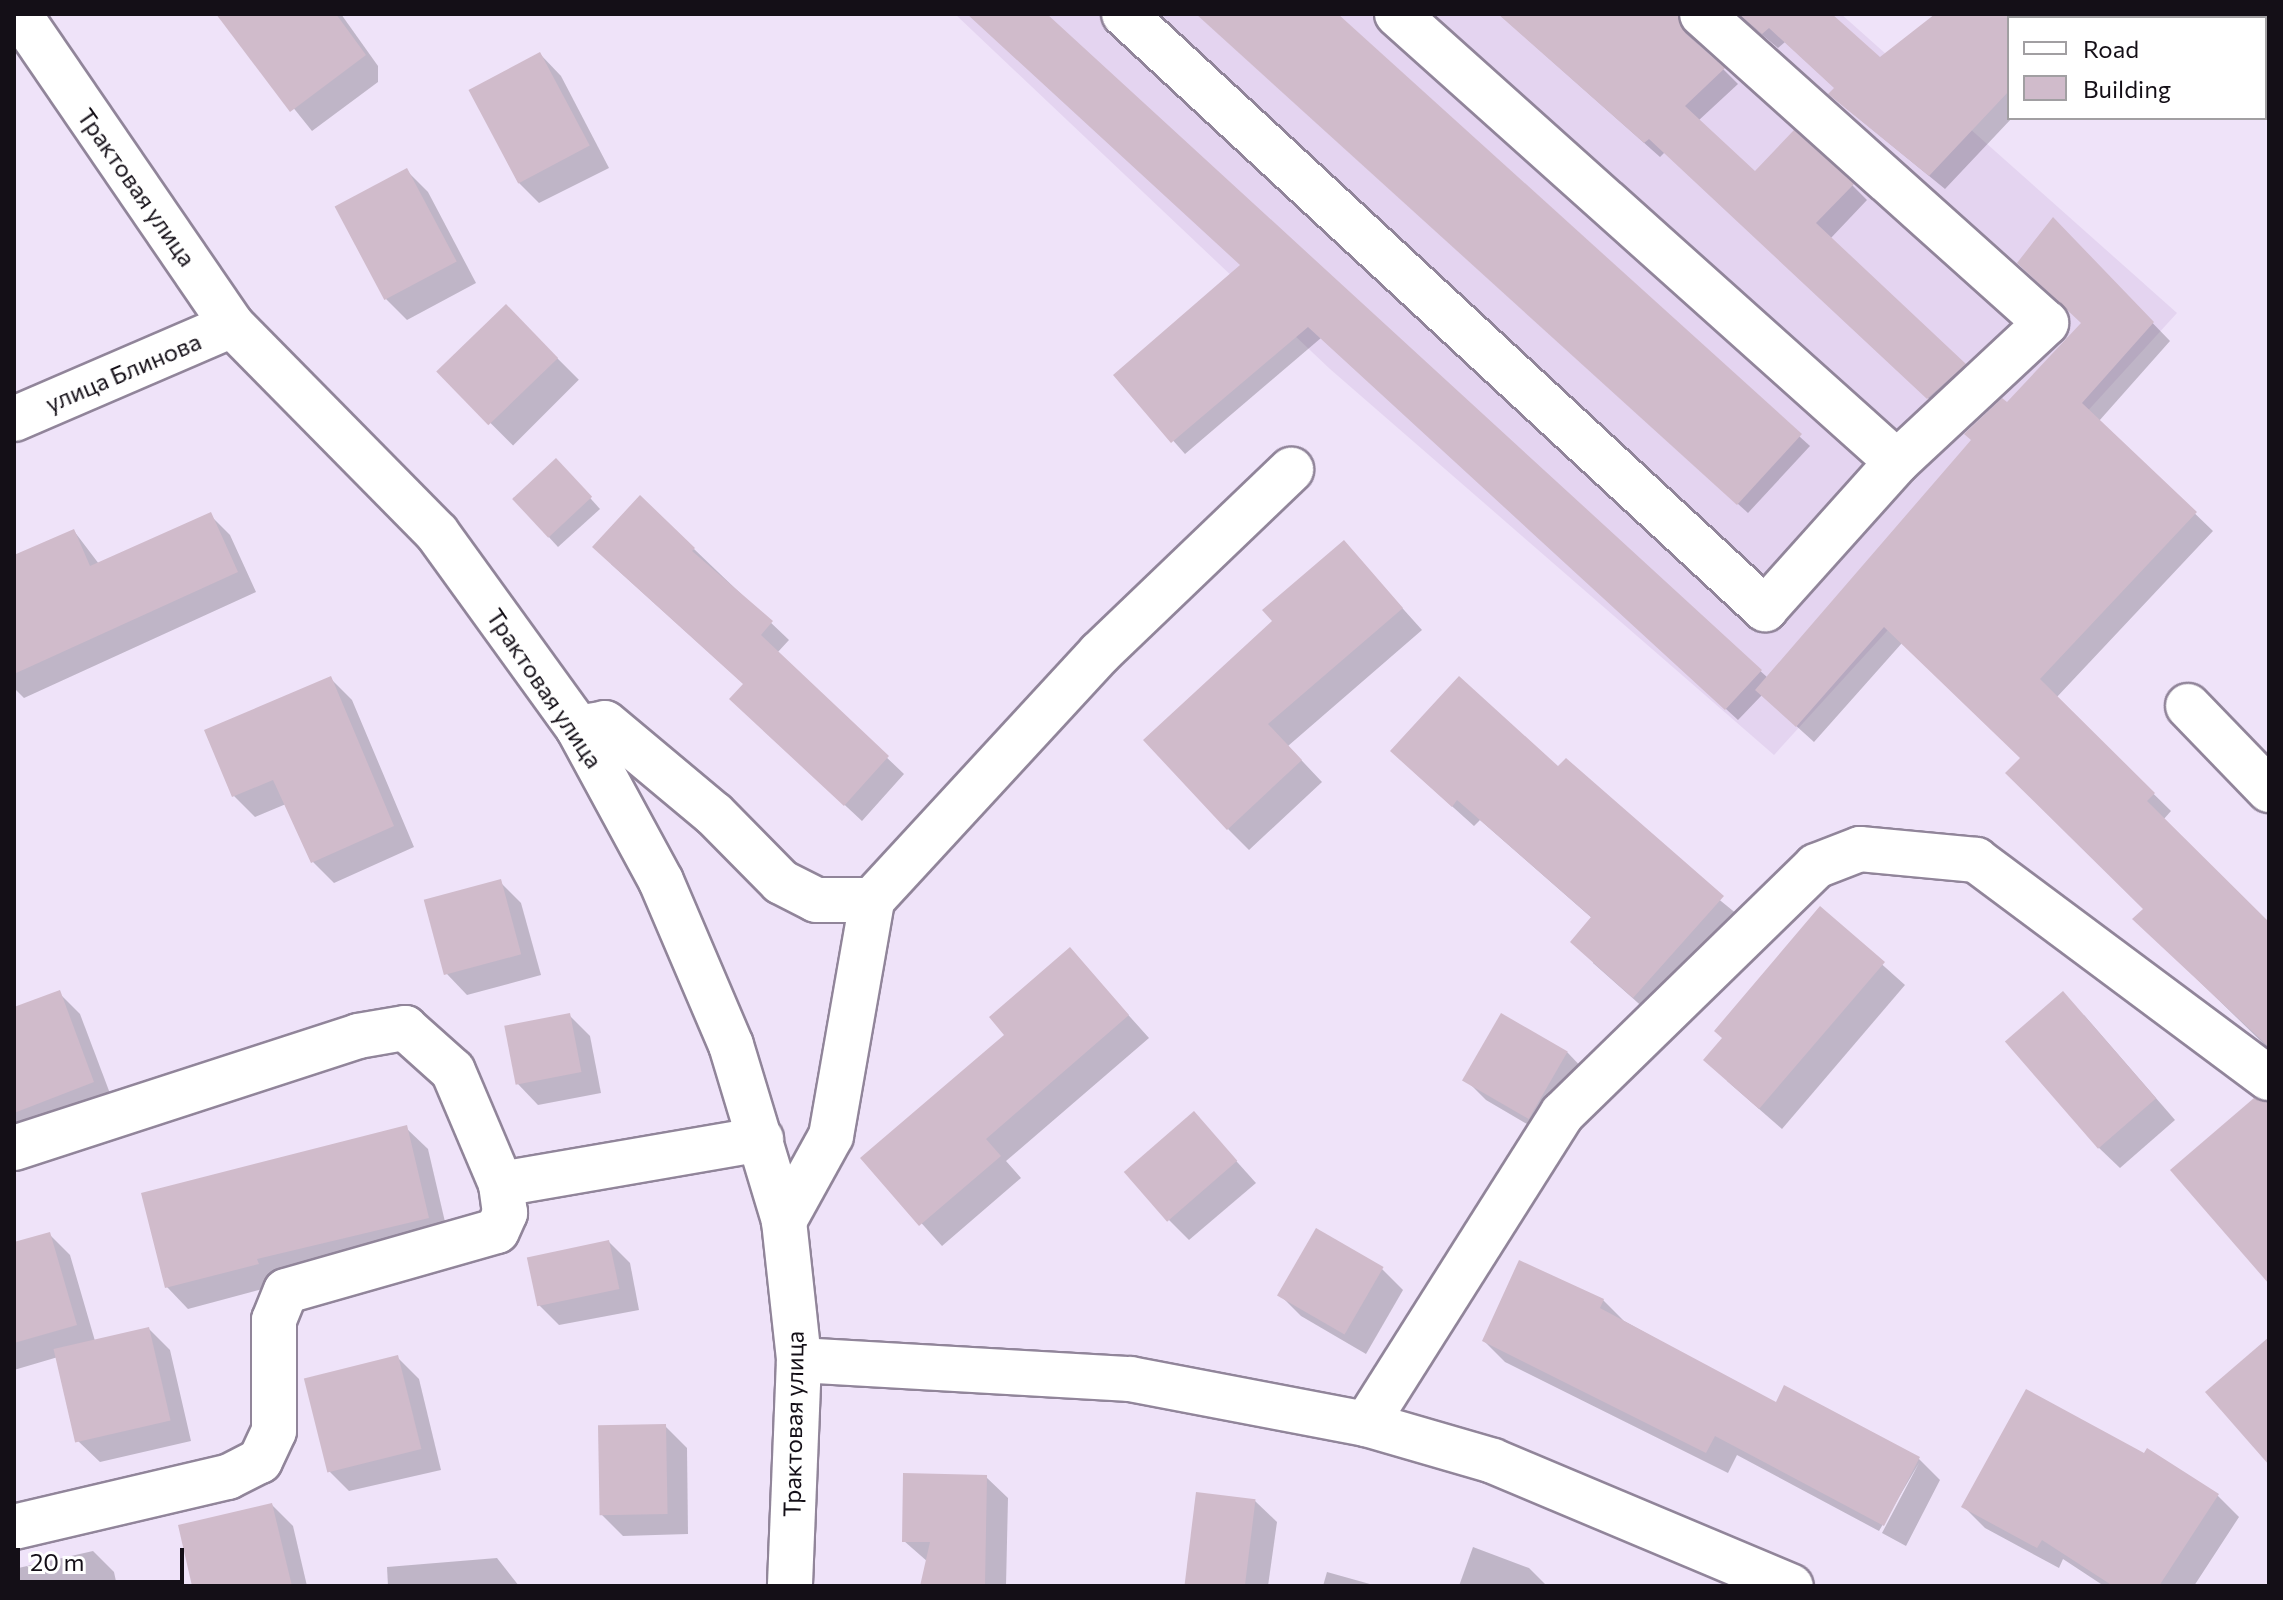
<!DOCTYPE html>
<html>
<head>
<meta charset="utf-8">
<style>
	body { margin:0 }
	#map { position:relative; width:2283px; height:1600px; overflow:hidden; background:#efe3f9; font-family:Commissioner,sans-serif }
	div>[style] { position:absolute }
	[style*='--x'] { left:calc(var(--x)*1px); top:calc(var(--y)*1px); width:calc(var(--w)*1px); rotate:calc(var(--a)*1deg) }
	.built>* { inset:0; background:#e4d4f0 }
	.shadow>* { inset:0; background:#0003; transform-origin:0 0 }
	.building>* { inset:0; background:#d0bbcb; transform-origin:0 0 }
	.roads { filter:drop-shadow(2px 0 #91859a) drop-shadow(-2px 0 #91859a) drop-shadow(0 2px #91859a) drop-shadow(0 -2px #91859a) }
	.minor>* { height:44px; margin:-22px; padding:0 22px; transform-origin:22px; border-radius:22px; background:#fff }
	span { translate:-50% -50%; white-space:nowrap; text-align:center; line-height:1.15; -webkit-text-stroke:6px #fff; paint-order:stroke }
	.street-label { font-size:24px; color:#140f17 }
	.frame { position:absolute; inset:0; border:16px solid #140f17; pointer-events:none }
	.legend { position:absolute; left:2007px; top:16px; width:260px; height:104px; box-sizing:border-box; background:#fff; border:2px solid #a19fa2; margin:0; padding:10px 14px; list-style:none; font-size:24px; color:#140f17 }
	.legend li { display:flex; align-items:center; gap:16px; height:40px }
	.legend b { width:40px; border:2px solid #a19fa2 }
	.scale { position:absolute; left:16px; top:1548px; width:168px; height:36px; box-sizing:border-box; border:4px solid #140f17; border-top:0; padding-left:10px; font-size:24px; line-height:28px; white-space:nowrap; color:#140f17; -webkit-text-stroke:6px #fff; paint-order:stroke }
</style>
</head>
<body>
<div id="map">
	<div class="built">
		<div style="clip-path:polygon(955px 14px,1841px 14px,2177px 313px,1774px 755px,1330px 369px)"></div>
	</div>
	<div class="shadow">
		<div style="clip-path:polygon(218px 14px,341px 14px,378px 66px,378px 82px,312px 131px)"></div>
		<div style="clip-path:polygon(968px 14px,1044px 14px,1768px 678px,2083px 324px,2053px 220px,2170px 341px,2099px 421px,2213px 531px,2056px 698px,2171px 811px,2163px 820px,2269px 925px,2269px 1049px,2135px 919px,2145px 909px,2023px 759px,1902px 643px,1814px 742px,1762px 695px,1738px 720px,1321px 338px,1185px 454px,1115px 375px,1243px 266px)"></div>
		<div style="clip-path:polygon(1198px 14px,1335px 14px,1810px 446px,1748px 513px)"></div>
		<div style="clip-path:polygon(1499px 14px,1698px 14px,1693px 39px,1738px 84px,1698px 121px,1755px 174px,1852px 185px,1867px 200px,1830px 239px,1979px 380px,1944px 413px,1665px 152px,1660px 157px)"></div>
		<div style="clip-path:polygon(1737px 14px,1829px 14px,1880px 60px,1938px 14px,2120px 14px,2009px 18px,2012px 118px,1945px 189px,1846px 108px,1831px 94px,1836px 89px,1785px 42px,1778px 48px)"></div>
		<div style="clip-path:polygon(540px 54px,561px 76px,609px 168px,539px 203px,518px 182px,470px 90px)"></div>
		<div style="clip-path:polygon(407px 171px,428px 192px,476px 283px,407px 320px,386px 299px)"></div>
		<div style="left:506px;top:307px;width:103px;height:93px;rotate:45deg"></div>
		<div style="clip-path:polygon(566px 471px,600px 509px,558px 547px,513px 498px)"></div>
		<div style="clip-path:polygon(210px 515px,230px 535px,256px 592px,24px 698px,14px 688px,14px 557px,74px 531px,99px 564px)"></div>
		<div style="clip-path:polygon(1344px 543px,1422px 630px,1288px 746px,1322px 782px,1249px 850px,1228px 829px,1274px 621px)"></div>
		<div style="clip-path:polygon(694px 549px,789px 640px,777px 653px,904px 774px,862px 821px,749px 716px,745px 685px,611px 564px)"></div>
		<div style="clip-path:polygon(331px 679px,352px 700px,414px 847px,334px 883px,313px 862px,286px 804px,255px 817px,234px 796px,207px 731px)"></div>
		<div style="clip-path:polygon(1559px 769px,1743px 919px,1646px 1010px,1593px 963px,1593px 919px,1480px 820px,1474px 826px,1414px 772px)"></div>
		<div style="clip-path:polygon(500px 882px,521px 903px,541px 975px,467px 995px,446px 973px)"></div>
		<div style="clip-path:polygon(1829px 917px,1905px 985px,1782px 1129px,1727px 1081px)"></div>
		<div style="clip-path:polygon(1070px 950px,1149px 1038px,1006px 1161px,1021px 1178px,942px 1246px,863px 1158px,1007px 1035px)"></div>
		<div style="clip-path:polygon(59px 993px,80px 1014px,114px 1104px,14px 1142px,14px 1009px)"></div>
		<div style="clip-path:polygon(569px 1015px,590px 1036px,601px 1093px,538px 1105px,517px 1083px)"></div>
		<div style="clip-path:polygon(2084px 1015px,2175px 1120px,2120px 1168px,2098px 1147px)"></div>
		<div style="clip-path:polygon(1567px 1052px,1588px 1074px,1551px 1138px,1486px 1100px,1465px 1079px)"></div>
		<div style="clip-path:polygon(1194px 1114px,1256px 1183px,1189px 1240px,1168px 1219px)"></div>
		<div style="clip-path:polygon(406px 1128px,428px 1149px,449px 1239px,188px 1309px,167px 1287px)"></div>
		<div style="clip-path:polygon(49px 1234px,70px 1255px,95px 1341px,149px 1329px,170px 1350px,191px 1441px,100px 1462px,78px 1441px,58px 1357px,14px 1370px,14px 1244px)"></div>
		<div style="clip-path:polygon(609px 1242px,630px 1263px,639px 1310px,559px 1325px,538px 1304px)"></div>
		<div style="clip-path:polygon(1382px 1269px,1403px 1290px,1366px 1354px,1301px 1316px,1280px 1295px)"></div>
		<div style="clip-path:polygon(1603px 1300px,1624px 1321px,1776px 1405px,1919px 1459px,1940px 1480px,1906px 1546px,1882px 1533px,1919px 1463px,1879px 1531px,1737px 1455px,1728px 1473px,1505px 1362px,1484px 1341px)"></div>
		<div style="clip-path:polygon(398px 1358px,419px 1379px,441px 1470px,349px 1491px,328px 1470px)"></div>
		<div style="clip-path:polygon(665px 1426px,687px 1448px,688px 1534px,623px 1536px,602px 1515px)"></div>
		<div style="clip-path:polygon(986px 1477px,1008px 1498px,1006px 1586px,924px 1586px,928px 1562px,904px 1541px)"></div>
		<div style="clip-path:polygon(2218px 1496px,2239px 1517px,2194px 1586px,2104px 1586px,2063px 1559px,2059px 1568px,1985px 1528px,1964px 1507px)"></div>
		<div style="clip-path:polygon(1255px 1501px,1277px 1522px,1268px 1586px,1185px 1586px)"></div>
		<div style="clip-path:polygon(272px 1505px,293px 1526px,307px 1586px,194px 1586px)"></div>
		<div style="clip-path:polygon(1473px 1547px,1529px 1568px,1547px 1586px,1459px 1586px)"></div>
		<div style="clip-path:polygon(93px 1551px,114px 1572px,117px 1586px,14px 1586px,14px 1569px)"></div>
		<div style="clip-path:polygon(497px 1558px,519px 1586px,388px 1586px,387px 1567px)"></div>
		<div style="clip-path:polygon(1327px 1572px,1377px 1586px,1323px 1586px)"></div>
	</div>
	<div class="building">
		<div style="clip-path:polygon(216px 14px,336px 14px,366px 55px,290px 112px)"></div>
		<div style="clip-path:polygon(967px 14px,1047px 14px,1762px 670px,1725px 710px,1308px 327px,1171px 443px,1113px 375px,1240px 265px)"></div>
		<div style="clip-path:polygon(1196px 14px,1338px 14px,1802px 434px,1737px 505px)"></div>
		<div style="clip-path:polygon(1498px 14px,1678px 14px,1685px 33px,1725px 68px,1685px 106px,1755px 171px,1794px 130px,1854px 184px,1816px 223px,1966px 364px,1927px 399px,1649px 139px,1644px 143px)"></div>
		<div style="clip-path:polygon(1739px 14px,1832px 14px,1880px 57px,1935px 14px,2009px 14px,2009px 91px,1929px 176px,1828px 94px,1834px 88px,1769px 28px,1762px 34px)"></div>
		<div style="left:540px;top:52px;width:106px;height:81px;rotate:62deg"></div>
		<div style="left:407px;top:168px;width:106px;height:82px;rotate:62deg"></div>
		<div style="clip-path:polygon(2053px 217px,2154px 322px,2082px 403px,2197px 512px,2040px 679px,2155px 793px,2147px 801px,2269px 922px,2269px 1047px,2132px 919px,2143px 909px,2005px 773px,2020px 758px,1884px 627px,1796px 727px,1755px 690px,1971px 440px,1964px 434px,2002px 398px,2007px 402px,2081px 323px,2017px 263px)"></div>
		<div style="left:506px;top:304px;width:75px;height:97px;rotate:46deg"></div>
		<div style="left:556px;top:458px;width:53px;height:60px;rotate:47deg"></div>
		<div style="clip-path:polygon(640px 495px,695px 548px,692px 551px,773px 621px,761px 635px,889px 756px,844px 806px,729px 699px,743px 684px,592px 547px)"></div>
		<div style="clip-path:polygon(211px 512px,238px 572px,14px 674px,14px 555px,74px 529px,90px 566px)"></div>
		<div style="clip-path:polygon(1344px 540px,1403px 608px,1268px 724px,1302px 760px,1227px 830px,1143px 740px,1272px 621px,1262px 610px)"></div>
		<div style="clip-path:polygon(331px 676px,394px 826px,311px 863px,273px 780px,232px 797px,204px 730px)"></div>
		<div style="clip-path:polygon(1459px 676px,1558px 766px,1566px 758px,1724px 896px,1633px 998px,1570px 942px,1591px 917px,1457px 800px,1452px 807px,1390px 751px)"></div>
		<div style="left:501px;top:879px;width:78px;height:80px;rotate:75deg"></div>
		<div style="clip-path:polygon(1820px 906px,1885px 962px,1759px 1109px,1703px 1060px,1722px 1038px,1714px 1031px)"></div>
		<div style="clip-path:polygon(1070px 947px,1129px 1015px,986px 1139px,1001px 1156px,919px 1226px,860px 1158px,1004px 1035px,989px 1017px)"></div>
		<div style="clip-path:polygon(60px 990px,94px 1082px,14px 1113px,14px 1007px)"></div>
		<div style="left:2063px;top:991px;width:142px;height:77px;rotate:49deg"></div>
		<div style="left:570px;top:1013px;width:60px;height:67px;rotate:79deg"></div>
		<div style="left:1501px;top:1013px;width:77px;height:78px;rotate:30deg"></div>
		<div style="clip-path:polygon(2254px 1098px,2269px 1103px,2269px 1284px,2170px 1170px)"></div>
		<div style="left:1194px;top:1111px;width:66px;height:93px;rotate:49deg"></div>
		<div style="clip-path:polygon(407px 1125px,429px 1218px,257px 1259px,259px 1264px,165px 1288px,141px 1193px)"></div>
		<div style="left:1316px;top:1228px;width:78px;height:78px;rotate:30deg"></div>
		<div style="clip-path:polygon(50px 1232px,77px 1325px,14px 1343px,14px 1242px)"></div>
		<div style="left:609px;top:1240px;width:50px;height:84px;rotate:78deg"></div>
		<div style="clip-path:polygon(1519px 1260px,1604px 1299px,1600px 1308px,1776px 1402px,1784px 1385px,1920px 1457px,1884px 1526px,1715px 1436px,1706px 1453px,1482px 1341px)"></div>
		<div style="left:149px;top:1327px;width:96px;height:98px;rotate:77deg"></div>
		<div style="clip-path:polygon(2269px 1337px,2269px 1465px,2205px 1392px)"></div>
		<div style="left:398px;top:1355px;width:97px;height:97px;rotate:76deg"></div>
		<div style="clip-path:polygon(2026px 1389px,2144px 1453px,2147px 1448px,2219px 1494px,2159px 1586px,2113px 1586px,2042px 1540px,2037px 1548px,1961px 1507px)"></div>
		<div style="left:666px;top:1424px;width:90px;height:68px;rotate:89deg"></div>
		<div style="clip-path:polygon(903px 1473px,987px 1475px,985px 1586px,920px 1586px,930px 1542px,902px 1542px)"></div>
		<div style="left:1196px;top:1492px;width:60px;height:95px;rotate:7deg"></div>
		<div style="clip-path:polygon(272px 1503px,292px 1586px,192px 1586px,178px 1525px)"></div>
	</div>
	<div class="roads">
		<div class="minor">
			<div style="--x:19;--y:14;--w:377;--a:55.6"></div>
			<div style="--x:232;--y:325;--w:292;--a:45.4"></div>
			<div style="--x:437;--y:533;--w:241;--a:54.1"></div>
			<div style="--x:578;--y:728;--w:174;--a:61.5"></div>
			<div style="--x:661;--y:881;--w:178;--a:66.9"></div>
			<div style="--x:731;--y:1045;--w:184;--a:73.2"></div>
			<div style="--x:784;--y:1221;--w:140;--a:83.8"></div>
			<div style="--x:799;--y:1360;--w:226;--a:92.3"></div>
			<div style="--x:1124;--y:14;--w:875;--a:42.87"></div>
			<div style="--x:1765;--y:609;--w:198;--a:-48.1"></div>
			<div style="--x:1897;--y:462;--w:204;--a:-43"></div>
			<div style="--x:2046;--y:323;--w:462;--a:-138.1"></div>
			<div style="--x:1397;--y:14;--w:671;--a:41.86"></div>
			<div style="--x:14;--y:419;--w:237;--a:-23.3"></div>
			<div style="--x:2188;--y:706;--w:117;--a:46"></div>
			<div style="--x:578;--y:728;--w:27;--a:-10"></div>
			<div style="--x:605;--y:723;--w:142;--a:39.9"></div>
			<div style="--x:714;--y:814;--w:95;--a:45.4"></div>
			<div style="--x:781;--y:882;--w:39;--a:27"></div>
			<div style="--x:816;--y:900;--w:56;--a:0"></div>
			<div style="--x:14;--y:1148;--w:362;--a:-18"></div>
			<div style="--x:358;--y:1036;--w:48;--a:-9.7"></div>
			<div style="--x:405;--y:1028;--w:64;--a:41.9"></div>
			<div style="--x:453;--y:1071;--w:123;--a:67"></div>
			<div style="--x:501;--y:1184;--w:264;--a:-9.8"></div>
			<div style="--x:784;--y:1221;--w:97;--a:-61.1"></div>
			<div style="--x:831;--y:1136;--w:240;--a:-80.1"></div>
			<div style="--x:872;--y:900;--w:336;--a:-47.3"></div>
			<div style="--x:1100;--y:653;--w:265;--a:-43.8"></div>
			<div style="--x:799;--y:1360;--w:332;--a:3.3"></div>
			<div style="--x:1130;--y:1379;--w:240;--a:10.8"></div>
			<div style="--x:1366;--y:1424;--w:132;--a:16.2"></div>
			<div style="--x:1493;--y:1461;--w:323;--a:22.8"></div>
			<div style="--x:1366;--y:1424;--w:367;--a:-57.7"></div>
			<div style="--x:1562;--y:1114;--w:355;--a:-44.3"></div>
			<div style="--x:1816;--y:866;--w:47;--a:-21.1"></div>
			<div style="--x:1860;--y:849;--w:117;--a:5.4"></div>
			<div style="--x:1976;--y:860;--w:365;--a:36.7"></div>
			<div style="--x:14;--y:1527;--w:220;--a:-13.2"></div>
			<div style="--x:228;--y:1477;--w:36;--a:-27"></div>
			<div style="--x:260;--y:1461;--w:33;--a:-65"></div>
			<div style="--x:274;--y:1431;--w:111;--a:-90"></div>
			<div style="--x:274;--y:1320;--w:31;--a:-68"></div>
			<div style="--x:286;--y:1291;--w:219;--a:-15.9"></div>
			<div style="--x:497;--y:1231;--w:20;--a:-66"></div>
			<div style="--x:505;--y:1213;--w:29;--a:-98"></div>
		</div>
	</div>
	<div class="street-label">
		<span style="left:137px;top:187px;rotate:55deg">Трактовая улица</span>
		<span style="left:123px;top:372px;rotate:-23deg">улица Блинова</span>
		<span style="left:545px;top:688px;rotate:56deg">Трактовая улица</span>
		<span style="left:793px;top:1424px;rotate:-89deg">Трактовая улица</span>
	</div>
	<div class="frame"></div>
	<ul class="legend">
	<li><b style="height:10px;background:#fff"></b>Road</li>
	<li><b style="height:22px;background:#d0bbcb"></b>Building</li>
	</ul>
	<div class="scale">20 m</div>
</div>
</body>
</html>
